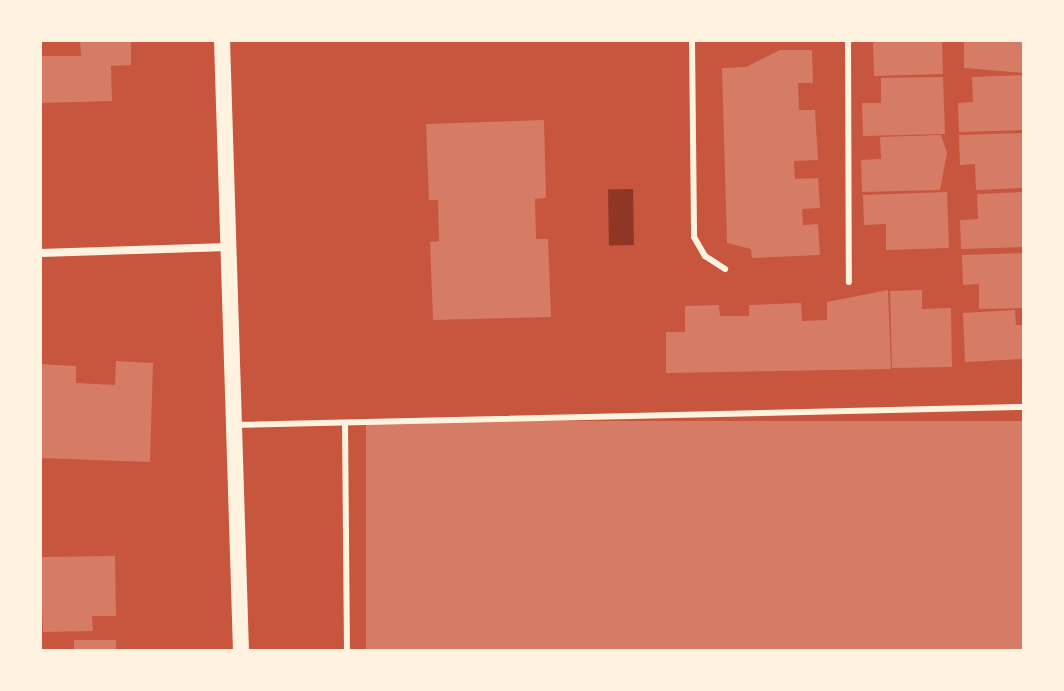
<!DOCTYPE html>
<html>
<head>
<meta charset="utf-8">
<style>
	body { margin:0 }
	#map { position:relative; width:1064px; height:691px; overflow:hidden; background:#c8553d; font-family:"Varela Round",sans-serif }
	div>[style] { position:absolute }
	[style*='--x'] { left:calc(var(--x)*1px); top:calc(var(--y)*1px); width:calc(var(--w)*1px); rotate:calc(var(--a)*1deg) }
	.water>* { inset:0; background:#8f3625; transform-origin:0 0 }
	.building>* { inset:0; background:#d67c66; transform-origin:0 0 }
	.service>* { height:6px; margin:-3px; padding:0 3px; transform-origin:3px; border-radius:3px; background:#fff3e0 }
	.minor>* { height:8px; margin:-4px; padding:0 4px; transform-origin:4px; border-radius:4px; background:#fff3e0 }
	.secondary>* { height:16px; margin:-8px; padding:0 8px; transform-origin:8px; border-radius:8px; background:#fff3e0 }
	span { translate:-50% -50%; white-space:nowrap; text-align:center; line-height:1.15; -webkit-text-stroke:6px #fff3e0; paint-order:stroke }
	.frame { position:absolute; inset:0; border:42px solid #fff3e0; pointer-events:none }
</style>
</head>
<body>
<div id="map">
	<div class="water">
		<div style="left:633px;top:189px;width:56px;height:25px;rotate:89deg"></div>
	</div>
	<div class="building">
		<div style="clip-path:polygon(80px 40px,131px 40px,131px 65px,111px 66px,112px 101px,40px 103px,40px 56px,81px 56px)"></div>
		<div style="clip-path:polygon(882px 40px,942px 40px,943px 74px,874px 76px,873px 43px)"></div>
		<div style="clip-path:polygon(964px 40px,1024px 40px,1024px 73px,964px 68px)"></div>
		<div style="clip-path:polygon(780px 50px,812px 50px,813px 83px,798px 83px,799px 110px,815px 110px,818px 160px,794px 161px,795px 179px,818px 178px,820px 208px,802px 209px,803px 225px,818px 224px,820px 255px,752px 258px,751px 249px,727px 243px,722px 68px,746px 67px)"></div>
		<div style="clip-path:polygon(1024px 75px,1024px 130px,959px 132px,958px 103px,973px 102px,972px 77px)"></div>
		<div style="clip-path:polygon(943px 77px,945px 134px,863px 136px,862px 103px,881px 103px,881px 78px)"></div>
		<div style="clip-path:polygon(544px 120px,546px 198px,535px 199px,536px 239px,548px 239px,551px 317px,433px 320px,430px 242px,439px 241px,438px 200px,429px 200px,426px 124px)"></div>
		<div style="clip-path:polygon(1024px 133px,1024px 188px,976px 190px,975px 164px,960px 165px,959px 135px)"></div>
		<div style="clip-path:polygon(941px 135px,947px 153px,940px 190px,862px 192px,861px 160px,881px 159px,880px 137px)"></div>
		<div style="clip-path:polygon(947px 192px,949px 248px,886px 250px,886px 224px,864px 225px,863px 195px)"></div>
		<div style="clip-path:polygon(1024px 192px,1024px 247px,961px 249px,960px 220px,978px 219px,977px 194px)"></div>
		<div style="clip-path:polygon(1024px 253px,1024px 308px,979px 309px,979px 284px,963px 285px,962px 255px)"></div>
		<div style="clip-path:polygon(888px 290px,891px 369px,666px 373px,666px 332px,685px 332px,685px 306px,719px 305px,720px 316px,749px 316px,749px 305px,801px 303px,802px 321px,827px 320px,827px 302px)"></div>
		<div style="clip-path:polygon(922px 290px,922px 309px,951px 308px,952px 367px,892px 368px,890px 291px)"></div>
		<div style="clip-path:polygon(1015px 310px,1016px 325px,1024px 325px,1024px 359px,965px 362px,963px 313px)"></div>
		<div style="clip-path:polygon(116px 361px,153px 363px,150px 462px,40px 458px,40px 364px,76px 366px,76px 383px,115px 385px)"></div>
		<div style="left:1024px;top:421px;width:230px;height:658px;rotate:90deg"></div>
		<div style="clip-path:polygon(115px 556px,116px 616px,92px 616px,93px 631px,43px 632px,40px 557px)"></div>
		<div style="left:116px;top:640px;width:11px;height:42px;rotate:90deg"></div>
	</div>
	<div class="service">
		<div style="--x:692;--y:40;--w:197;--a:89.4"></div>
		<div style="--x:694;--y:237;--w:22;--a:60"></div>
		<div style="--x:705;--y:256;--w:24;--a:33"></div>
		<div style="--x:848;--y:40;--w:242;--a:89.8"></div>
		<div style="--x:345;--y:423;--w:228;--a:89.5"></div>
		<div style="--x:234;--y:425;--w:790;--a:-1.31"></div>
	</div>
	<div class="minor">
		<div style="--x:40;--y:253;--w:188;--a:-1.8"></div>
	</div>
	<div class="secondary">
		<div style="--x:222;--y:40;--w:611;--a:88.22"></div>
	</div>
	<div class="frame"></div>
</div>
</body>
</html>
